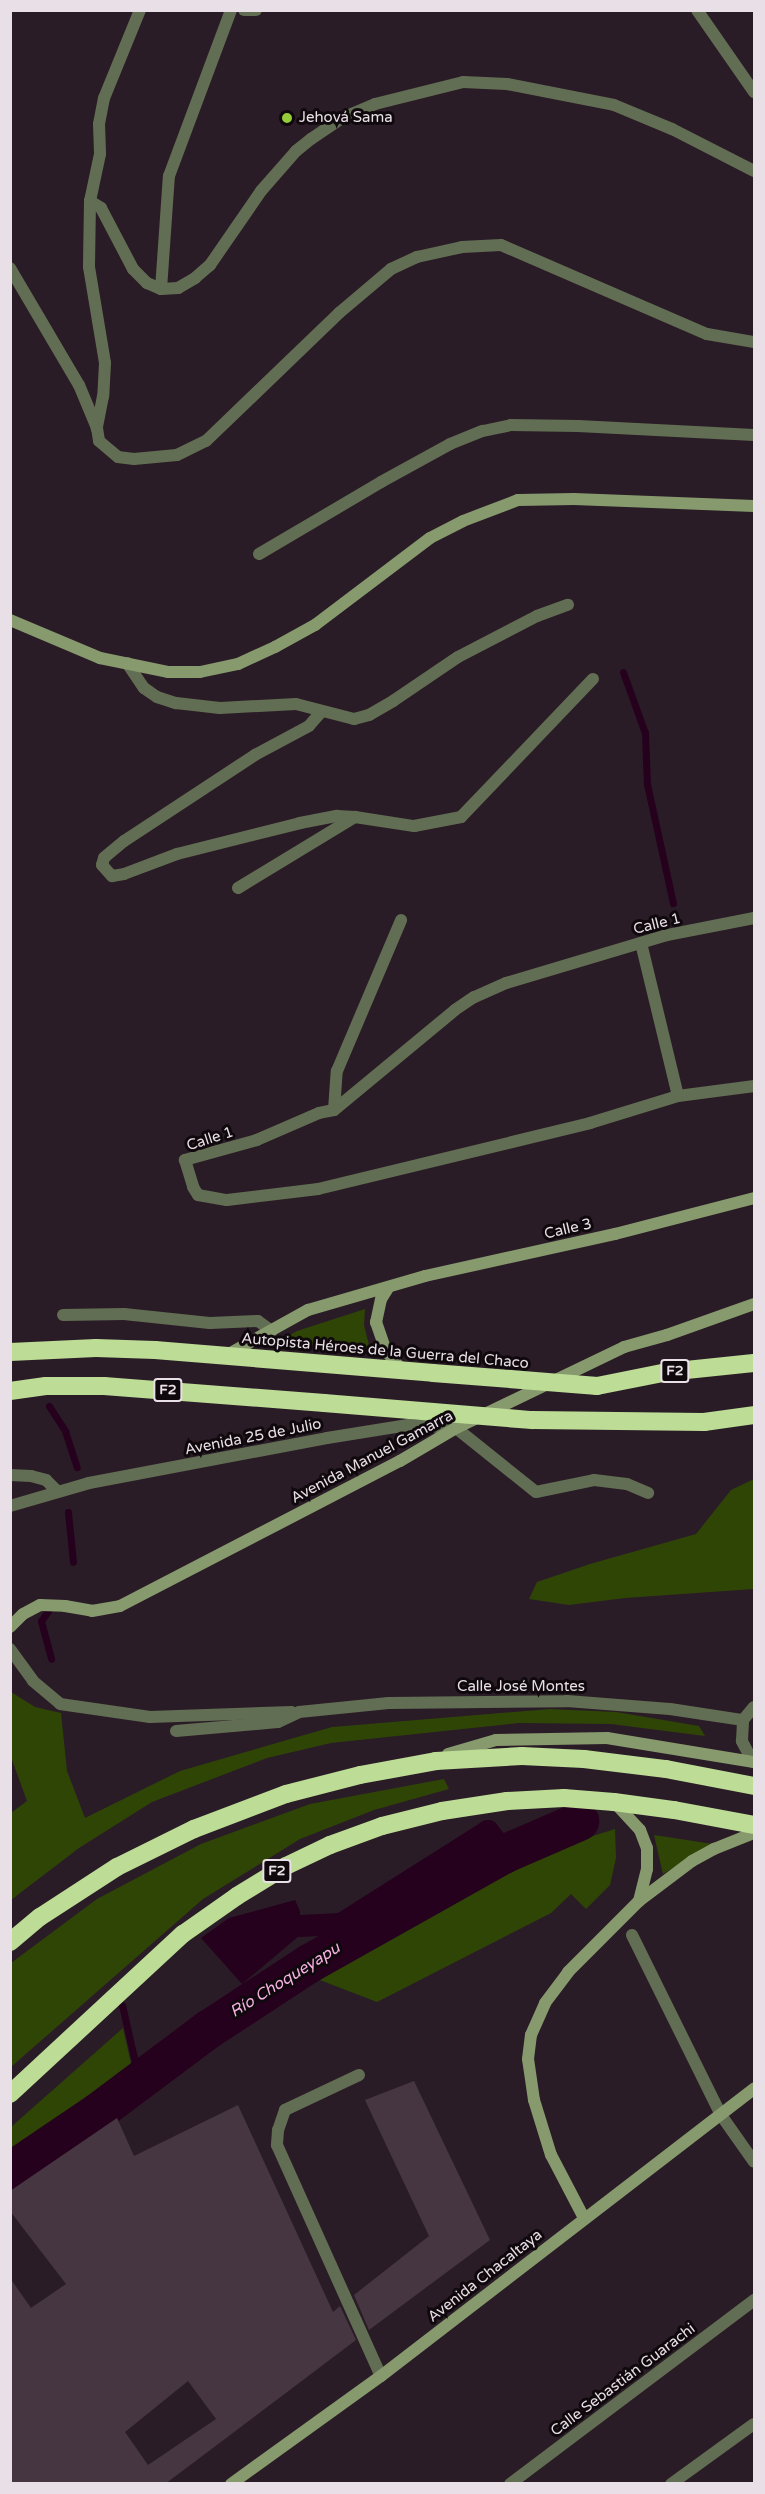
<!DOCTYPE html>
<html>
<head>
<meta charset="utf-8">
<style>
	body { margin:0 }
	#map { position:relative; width:765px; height:2494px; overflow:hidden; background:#2a1c26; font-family:"Varela Round",sans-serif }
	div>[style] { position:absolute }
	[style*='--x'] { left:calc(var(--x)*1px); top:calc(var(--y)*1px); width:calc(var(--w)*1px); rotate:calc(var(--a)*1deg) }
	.green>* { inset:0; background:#2f4506 }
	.water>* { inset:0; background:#26011e }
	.stream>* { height:7px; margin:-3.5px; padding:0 3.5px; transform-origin:3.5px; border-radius:3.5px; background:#26011e }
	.canal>* { height:22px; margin:-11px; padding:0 11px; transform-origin:11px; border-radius:11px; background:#26011e }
	.river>* { height:39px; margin:-19.5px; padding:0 19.5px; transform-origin:19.5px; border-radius:19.5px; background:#26011e }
	.building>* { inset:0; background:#463641 }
	.lane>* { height:12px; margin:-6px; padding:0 6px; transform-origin:6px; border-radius:6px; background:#626e53 }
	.street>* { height:12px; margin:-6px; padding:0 6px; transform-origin:6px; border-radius:6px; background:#626e53 }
	.secondary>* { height:12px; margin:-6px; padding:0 6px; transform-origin:6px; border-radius:6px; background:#879a6e }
	.highway>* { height:18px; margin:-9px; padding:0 9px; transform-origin:9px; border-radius:9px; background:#bddc96 }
	.highway-bridge>* { height:18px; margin:-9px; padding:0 9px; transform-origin:9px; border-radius:9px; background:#bddc96 }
	.dots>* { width:16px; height:16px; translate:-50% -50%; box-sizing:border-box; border:3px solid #0f090d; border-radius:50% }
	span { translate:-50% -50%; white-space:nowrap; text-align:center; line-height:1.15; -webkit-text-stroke:6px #0f090d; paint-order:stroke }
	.shield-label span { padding:2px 4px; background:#0f090d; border:2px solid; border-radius:4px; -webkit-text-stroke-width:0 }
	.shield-label { font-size:14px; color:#e9dfe6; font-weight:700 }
	.poi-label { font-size:15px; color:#e9dfe6 }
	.left { translate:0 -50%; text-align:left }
	.street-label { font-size:15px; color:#e9dfe6 }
	.water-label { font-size:16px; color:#f6b1e2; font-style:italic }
	.frame { position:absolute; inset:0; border:12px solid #e9dfe6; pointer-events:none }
</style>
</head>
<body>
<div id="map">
	<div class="green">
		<div style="clip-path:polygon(365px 1309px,364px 1325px,370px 1349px,283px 1343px,283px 1339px,297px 1331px)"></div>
		<div style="clip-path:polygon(754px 1479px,754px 1589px,625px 1598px,569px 1605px,529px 1599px,537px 1582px,590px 1564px,696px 1534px,731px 1490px)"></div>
		<div style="clip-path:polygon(11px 1692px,35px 1707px,61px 1713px,67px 1771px,85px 1818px,180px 1771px,332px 1727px,550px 1709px,616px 1712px,699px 1726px,705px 1736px,611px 1724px,519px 1723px,331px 1743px,267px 1758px,152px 1802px,79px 1848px,11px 1900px,11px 1813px,27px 1801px,11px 1757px)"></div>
		<div style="clip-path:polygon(444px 1779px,449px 1789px,374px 1810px,300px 1839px,203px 1899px,11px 2067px,11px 1963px,97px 1899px,201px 1844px,310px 1804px)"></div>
		<div style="clip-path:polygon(615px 1829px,616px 1858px,610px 1885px,586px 1909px,571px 1894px,551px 1913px,377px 2002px,312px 1977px,500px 1872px,558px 1847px)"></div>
		<div style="clip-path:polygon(654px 1835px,713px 1844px,663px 1874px)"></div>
		<div style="clip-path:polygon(123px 2028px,137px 2090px,11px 2176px,11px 2127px)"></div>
	</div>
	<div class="water">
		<div style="clip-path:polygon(295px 1900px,300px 1911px,299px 1936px,242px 1984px,201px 1938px,229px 1918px)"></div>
	</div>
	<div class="stream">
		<div style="--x:623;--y:672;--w:65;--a:70.2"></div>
		<div style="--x:645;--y:733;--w:51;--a:87.8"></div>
		<div style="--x:647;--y:784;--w:122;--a:77.7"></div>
		<div style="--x:49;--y:1406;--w:30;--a:57"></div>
		<div style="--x:65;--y:1431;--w:38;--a:72"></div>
		<div style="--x:68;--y:1512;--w:50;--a:84.3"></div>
		<div style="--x:48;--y:1611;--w:12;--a:125"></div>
		<div style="--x:41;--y:1621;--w:39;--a:75"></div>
		<div style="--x:122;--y:2005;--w:77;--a:77.2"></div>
	</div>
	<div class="canal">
		<div style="--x:300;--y:1926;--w:41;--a:-2.8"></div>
		<div style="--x:341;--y:1924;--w:174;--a:-32.3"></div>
		<div style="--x:488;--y:1831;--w:28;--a:52"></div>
	</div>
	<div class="river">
		<div style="--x:10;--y:2171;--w:105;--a:-34.1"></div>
		<div style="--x:97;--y:2112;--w:139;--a:-36.8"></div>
		<div style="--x:208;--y:2029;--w:121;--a:-33.2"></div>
		<div style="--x:309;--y:1963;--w:225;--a:-29.3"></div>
		<div style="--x:505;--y:1853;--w:81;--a:-23.4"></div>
	</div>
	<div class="building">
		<div style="clip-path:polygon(414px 2081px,490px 2240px,369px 2330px,354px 2295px,429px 2236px,365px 2100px)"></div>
		<div style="clip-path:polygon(evenodd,238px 2105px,333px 2312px,340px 2306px,356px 2340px,165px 2484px,10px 2484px,10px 2278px,31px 2308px,66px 2284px,10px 2211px,10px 2191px,117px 2118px,134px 2156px,238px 2105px,188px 2381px,216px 2419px,148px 2465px,125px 2432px,188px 2381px)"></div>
	</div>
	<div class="lane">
		<div style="--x:697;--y:10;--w:100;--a:55.2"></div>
		<div style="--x:259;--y:554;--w:142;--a:-30.5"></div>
		<div style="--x:381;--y:482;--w:79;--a:-28.8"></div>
		<div style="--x:450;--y:444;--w:35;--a:-22"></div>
		<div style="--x:483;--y:431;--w:29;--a:-12"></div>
		<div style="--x:511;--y:425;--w:67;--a:0.9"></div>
		<div style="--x:578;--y:426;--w:176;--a:2.9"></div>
		<div style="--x:321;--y:712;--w:18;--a:131"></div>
		<div style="--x:309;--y:726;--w:61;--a:151.8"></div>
		<div style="--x:255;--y:755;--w:157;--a:146.7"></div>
		<div style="--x:124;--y:841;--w:26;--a:140"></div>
		<div style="--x:104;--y:858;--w:7;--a:106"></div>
		<div style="--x:102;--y:865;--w:15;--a:48"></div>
		<div style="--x:112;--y:876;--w:12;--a:-9"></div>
		<div style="--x:124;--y:874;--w:57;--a:-20.7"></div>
		<div style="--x:177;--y:854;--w:127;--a:-14.1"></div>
		<div style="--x:300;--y:823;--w:38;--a:-11"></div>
		<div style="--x:337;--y:816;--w:18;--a:3"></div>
		<div style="--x:641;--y:943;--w:157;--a:76.4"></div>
		<div style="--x:456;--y:1428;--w:102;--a:38.7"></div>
		<div style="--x:536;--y:1492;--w:59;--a:-11.7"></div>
		<div style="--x:594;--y:1480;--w:33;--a:7"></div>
		<div style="--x:627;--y:1484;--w:23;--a:23"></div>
		<div style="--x:359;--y:2075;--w:82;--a:154.7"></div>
		<div style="--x:285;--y:2110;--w:21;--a:109"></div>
		<div style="--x:278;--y:2130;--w:15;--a:94"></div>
		<div style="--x:277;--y:2145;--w:253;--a:65.8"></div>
	</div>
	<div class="street">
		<div style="--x:140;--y:10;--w:95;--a:112.2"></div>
		<div style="--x:104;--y:98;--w:26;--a:101"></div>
		<div style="--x:99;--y:124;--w:30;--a:88"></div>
		<div style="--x:100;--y:154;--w:48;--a:102"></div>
		<div style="--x:90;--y:201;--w:66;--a:90.9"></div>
		<div style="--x:89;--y:267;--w:97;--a:80.5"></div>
		<div style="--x:105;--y:363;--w:33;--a:93"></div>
		<div style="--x:103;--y:396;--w:33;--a:101"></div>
		<div style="--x:97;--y:428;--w:13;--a:81"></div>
		<div style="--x:99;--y:441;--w:25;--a:40"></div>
		<div style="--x:118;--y:457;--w:16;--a:7"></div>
		<div style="--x:134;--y:459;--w:43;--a:-5.3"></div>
		<div style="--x:177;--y:455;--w:32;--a:-26"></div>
		<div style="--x:206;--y:441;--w:185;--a:-43.9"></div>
		<div style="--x:339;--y:313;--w:68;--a:-40.2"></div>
		<div style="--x:391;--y:269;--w:29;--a:-25"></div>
		<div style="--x:417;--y:257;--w:46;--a:-12.5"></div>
		<div style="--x:462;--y:247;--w:39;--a:-3"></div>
		<div style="--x:501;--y:245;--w:224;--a:23.4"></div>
		<div style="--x:707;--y:334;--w:48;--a:9.7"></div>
		<div style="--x:244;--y:10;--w:12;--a:0"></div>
		<div style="--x:90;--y:201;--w:13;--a:32"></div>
		<div style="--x:101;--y:208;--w:69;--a:62.3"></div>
		<div style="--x:133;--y:269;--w:20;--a:45"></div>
		<div style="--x:147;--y:283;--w:15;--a:23"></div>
		<div style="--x:161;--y:289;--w:17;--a:-3"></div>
		<div style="--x:178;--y:288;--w:20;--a:-30"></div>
		<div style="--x:195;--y:278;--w:20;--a:-41"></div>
		<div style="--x:210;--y:265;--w:90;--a:-55.4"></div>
		<div style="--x:261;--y:191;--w:53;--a:-48.8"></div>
		<div style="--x:296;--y:151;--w:19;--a:-39"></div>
		<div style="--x:311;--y:139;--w:37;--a:-34"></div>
		<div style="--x:342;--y:118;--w:36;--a:-23"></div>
		<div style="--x:375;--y:104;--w:91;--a:-14"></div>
		<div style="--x:463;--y:82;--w:44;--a:2.6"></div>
		<div style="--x:507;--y:84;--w:109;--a:11.1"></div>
		<div style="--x:614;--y:105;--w:63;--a:22.5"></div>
		<div style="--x:672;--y:129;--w:92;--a:27.1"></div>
		<div style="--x:10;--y:268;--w:136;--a:59.5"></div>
		<div style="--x:79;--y:385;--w:47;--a:67.3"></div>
		<div style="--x:161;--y:289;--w:113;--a:-86"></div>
		<div style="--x:169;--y:176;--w:177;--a:-69.5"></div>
		<div style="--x:127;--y:663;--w:30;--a:56"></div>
		<div style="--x:144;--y:688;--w:16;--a:35"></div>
		<div style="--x:157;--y:697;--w:20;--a:18"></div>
		<div style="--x:176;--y:703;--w:44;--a:6.5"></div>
		<div style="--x:220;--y:708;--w:76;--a:-3"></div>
		<div style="--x:296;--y:704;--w:60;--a:14.5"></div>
		<div style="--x:354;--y:719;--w:16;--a:-15"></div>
		<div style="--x:369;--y:715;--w:28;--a:-30"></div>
		<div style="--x:393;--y:701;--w:78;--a:-34.1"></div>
		<div style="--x:458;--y:657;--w:89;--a:-27.4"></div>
		<div style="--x:537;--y:616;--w:33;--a:-20"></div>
		<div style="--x:238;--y:888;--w:137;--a:-31.3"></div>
		<div style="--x:355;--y:817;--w:60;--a:8.7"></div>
		<div style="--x:414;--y:826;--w:48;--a:-10.8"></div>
		<div style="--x:461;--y:817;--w:191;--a:-46.3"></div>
		<div style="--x:754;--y:918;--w:89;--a:168.9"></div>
		<div style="--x:667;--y:935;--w:168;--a:163.4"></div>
		<div style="--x:506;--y:983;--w:35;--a:156"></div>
		<div style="--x:474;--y:997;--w:23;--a:146"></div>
		<div style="--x:455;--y:1010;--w:157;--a:140.4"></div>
		<div style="--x:334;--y:1110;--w:15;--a:169"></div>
		<div style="--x:319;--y:1113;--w:68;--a:156.5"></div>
		<div style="--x:257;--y:1140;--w:75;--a:164.5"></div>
		<div style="--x:185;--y:1160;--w:28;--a:73"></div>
		<div style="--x:193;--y:1187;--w:9;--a:58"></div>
		<div style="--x:198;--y:1195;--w:29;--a:10"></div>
		<div style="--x:227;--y:1200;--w:92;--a:-6.9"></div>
		<div style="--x:318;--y:1189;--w:280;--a:-13.6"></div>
		<div style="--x:590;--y:1123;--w:92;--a:-17.1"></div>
		<div style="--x:678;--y:1096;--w:77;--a:-7.5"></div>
		<div style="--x:334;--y:1110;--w:39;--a:-86"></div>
		<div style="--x:337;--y:1071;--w:164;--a:-67"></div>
		<div style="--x:63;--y:1315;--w:61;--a:-0.9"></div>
		<div style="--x:124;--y:1314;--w:86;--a:6"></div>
		<div style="--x:210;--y:1323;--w:48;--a:-2.4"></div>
		<div style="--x:258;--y:1321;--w:17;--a:36"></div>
		<div style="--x:10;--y:1475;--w:21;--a:3"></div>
		<div style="--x:31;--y:1476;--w:16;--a:15"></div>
		<div style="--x:46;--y:1480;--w:16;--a:45"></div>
		<div style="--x:10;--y:1506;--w:82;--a:-16.2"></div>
		<div style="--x:89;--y:1483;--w:242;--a:-10.7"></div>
		<div style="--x:327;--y:1438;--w:82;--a:-9.1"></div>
		<div style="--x:408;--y:1425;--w:48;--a:3.6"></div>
		<div style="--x:10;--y:1649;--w:39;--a:54"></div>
		<div style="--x:33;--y:1681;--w:35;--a:40"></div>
		<div style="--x:60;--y:1704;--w:91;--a:8.2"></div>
		<div style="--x:150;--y:1717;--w:142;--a:-2"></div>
		<div style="--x:176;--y:1731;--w:102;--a:-5"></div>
		<div style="--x:278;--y:1722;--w:23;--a:-25"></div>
		<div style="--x:299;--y:1712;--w:90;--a:-5.7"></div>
		<div style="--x:389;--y:1703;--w:178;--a:-0.6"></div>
		<div style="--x:567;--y:1701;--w:103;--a:4.4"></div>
		<div style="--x:670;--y:1709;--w:74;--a:8.6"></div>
		<div style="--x:753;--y:1762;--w:24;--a:-118"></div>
		<div style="--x:742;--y:1741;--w:21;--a:-87"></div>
		<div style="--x:743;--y:1720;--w:17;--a:-50"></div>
		<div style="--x:632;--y:1935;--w:201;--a:63.7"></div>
		<div style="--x:721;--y:2115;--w:57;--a:54.9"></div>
		<div style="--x:510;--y:2484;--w:306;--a:-37"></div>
		<div style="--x:671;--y:2484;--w:102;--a:-35.9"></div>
	</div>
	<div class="secondary">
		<div style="--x:10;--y:620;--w:98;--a:22.9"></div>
		<div style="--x:100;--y:658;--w:69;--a:11.6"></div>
		<div style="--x:168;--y:672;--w:32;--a:0"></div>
		<div style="--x:200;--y:672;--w:39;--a:-12"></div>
		<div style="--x:238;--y:664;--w:41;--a:-24.7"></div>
		<div style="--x:275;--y:647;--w:46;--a:-28.8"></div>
		<div style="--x:315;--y:625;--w:144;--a:-37.1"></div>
		<div style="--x:430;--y:538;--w:37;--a:-27"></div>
		<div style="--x:463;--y:521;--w:59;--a:-20.9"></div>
		<div style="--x:518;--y:500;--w:56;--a:-1"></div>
		<div style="--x:574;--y:499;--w:180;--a:2.2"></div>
		<div style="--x:388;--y:1288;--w:13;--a:122"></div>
		<div style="--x:381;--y:1299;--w:24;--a:102"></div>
		<div style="--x:376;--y:1322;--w:31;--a:71"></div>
		<div style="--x:386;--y:1351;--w:25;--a:50"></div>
		<div style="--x:227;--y:1355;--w:93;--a:-29.1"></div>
		<div style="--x:308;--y:1310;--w:122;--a:-16.2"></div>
		<div style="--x:425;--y:1276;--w:195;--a:-12.5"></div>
		<div style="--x:615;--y:1234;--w:144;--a:-14.5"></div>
		<div style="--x:10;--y:1627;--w:18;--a:-45"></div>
		<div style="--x:23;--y:1614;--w:19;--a:-28"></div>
		<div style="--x:40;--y:1605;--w:25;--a:2"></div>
		<div style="--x:65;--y:1606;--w:27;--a:10"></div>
		<div style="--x:92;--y:1611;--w:28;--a:-10"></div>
		<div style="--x:120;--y:1606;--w:315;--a:-27.4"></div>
		<div style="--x:400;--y:1461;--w:65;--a:-30.5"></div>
		<div style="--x:456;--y:1428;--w:187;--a:-25.7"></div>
		<div style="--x:624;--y:1347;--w:45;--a:-15.6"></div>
		<div style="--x:667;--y:1335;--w:92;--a:-19.6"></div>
		<div style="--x:448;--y:1754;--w:50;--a:-16.3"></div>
		<div style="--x:496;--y:1740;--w:111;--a:-1"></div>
		<div style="--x:607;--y:1738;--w:149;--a:9.3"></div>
		<div style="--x:614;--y:1802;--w:38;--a:47"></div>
		<div style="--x:640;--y:1830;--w:19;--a:69"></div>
		<div style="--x:647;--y:1848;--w:21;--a:90"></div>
		<div style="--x:647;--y:1869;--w:33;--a:104"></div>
		<div style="--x:584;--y:2218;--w:71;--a:-117.6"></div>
		<div style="--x:551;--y:2155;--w:58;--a:-107.2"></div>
		<div style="--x:534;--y:2100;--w:41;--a:-98.3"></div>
		<div style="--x:528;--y:2059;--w:24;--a:-83"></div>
		<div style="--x:531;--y:2035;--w:35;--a:-66"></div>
		<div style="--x:545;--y:2003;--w:39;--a:-53"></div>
		<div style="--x:568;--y:1972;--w:100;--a:-45"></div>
		<div style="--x:639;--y:1901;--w:66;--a:-37"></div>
		<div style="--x:692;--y:1861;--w:25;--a:-29"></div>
		<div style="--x:714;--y:1849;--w:43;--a:-21.8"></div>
		<div style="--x:231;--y:2484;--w:185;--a:-35.8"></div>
		<div style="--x:381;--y:2376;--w:471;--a:-37.6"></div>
	</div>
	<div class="highway">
		<div style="--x:10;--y:1352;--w:86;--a:-2.7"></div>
		<div style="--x:96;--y:1348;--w:59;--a:1.9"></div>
		<div style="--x:155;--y:1350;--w:279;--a:4.7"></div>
		<div style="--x:597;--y:1386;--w:71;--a:-11.3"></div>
		<div style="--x:667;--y:1372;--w:87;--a:-5.9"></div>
		<div style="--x:10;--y:1391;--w:36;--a:-8"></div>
		<div style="--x:46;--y:1386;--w:58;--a:0"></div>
		<div style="--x:104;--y:1386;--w:221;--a:4.4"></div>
		<div style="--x:532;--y:1420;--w:172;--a:0.7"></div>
		<div style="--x:704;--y:1422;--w:50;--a:-8"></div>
		<div style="--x:10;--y:1942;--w:39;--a:-40"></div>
		<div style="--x:40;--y:1917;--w:92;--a:-33"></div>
		<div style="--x:117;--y:1867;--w:86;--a:-26.3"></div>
		<div style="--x:194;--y:1829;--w:98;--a:-20.8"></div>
		<div style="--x:286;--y:1794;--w:76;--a:-14.4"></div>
		<div style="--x:360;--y:1775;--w:77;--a:-10.4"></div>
		<div style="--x:436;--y:1761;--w:86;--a:-3.3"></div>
		<div style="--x:522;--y:1756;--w:62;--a:2.8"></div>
		<div style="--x:584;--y:1759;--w:83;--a:7"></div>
		<div style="--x:666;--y:1769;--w:90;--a:10.9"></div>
		<div style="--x:10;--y:2094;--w:236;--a:-42.8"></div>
		<div style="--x:183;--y:1934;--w:66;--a:-35.1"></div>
		<div style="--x:237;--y:1896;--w:57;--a:-31.5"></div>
		<div style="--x:286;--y:1866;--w:49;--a:-25.5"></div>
		<div style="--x:330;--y:1845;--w:55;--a:-20.1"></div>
		<div style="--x:382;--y:1826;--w:62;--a:-14"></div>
		<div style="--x:442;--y:1811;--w:66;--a:-8.7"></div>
		<div style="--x:507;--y:1801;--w:57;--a:-3"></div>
		<div style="--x:564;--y:1798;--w:50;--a:4.6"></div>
		<div style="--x:614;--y:1802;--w:61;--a:7.6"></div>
		<div style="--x:674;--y:1810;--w:81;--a:10.6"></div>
	</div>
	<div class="highway-bridge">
		<div style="--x:433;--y:1373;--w:165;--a:4.5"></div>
		<div style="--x:324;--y:1403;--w:209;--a:4.7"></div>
	</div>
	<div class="dots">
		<div style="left:287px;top:118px;background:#96cc3a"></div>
	</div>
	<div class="shield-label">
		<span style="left:675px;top:1371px">F2</span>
		<span style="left:168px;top:1390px">F2</span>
		<span style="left:277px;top:1871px">F2</span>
	</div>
	<div class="poi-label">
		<span class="left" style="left:299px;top:118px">Jehová Sama</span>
	</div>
	<div class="street-label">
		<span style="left:657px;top:924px;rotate:-14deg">Calle 1</span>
		<span style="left:210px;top:1139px;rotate:-18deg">Calle 1</span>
		<span style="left:568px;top:1229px;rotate:-13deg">Calle 3</span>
		<span style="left:385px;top:1351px;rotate:5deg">Autopista Héroes de la Guerra del Chaco</span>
		<span style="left:253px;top:1437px;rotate:-11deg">Avenida 25 de Julio</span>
		<span style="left:372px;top:1457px;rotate:-28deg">Avenida Manuel Gamarra</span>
		<span style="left:521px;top:1687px">Calle José Montes</span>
		<span style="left:485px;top:2276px;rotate:-38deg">Avenida Chacaltaya</span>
		<span style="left:623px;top:2380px;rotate:-37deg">Calle Sebastián Guarachi</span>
	</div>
	<div class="water-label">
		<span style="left:285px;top:1980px;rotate:-32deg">Río Choqueyapu</span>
	</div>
	<div class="frame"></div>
</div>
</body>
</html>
